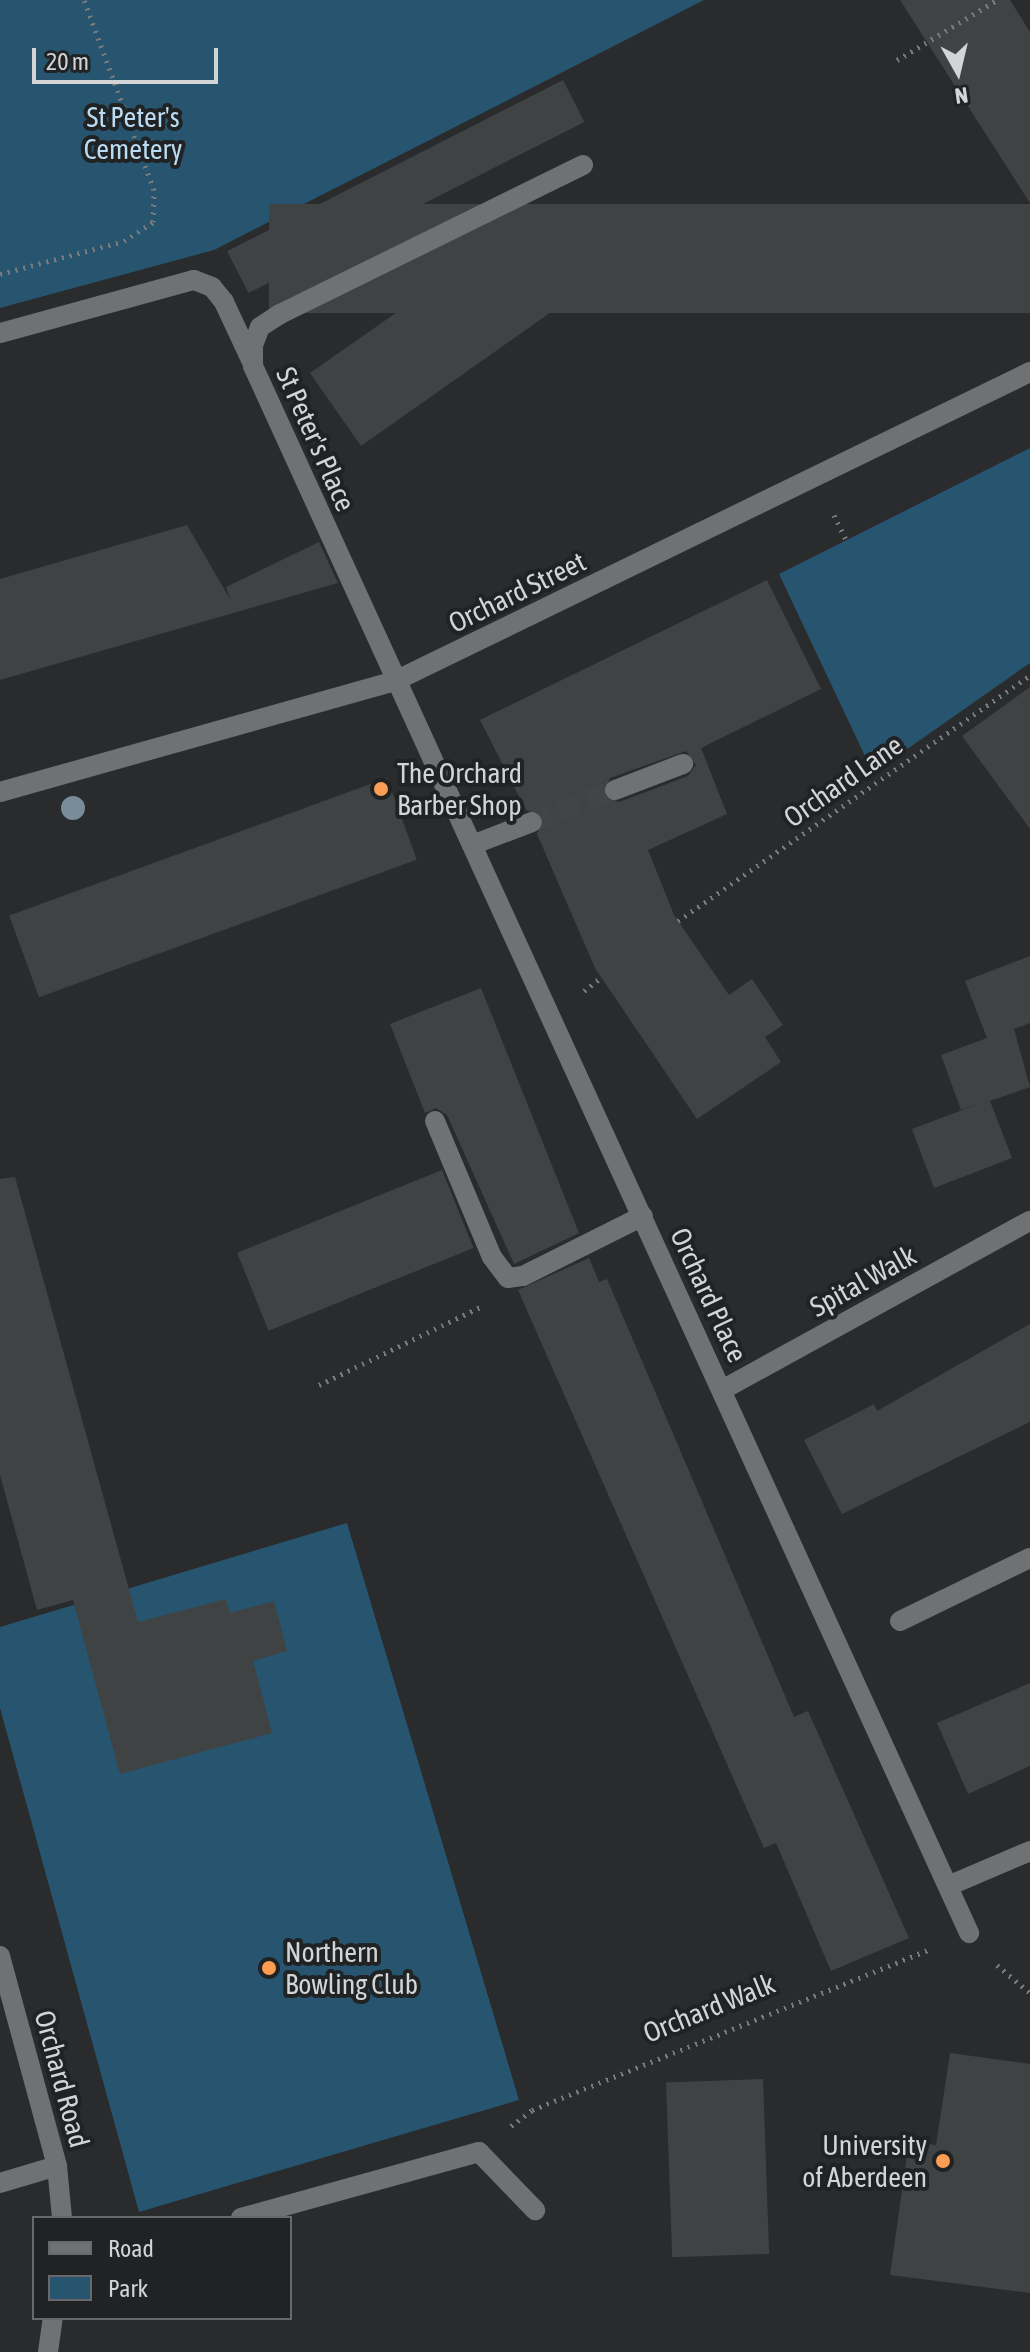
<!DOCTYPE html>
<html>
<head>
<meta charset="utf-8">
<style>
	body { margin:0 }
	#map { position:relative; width:1030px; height:2352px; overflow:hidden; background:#292b2d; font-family:"Asap Condensed",sans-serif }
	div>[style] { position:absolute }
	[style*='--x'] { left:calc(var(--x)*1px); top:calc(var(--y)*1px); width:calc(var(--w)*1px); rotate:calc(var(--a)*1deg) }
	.green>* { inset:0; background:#27546e }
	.building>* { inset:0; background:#404344; transform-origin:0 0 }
	.minor-tunnel>* { height:20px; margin-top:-10px; transform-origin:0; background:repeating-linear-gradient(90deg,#424446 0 20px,transparent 0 30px) }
	.path>* { height:5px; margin-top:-2.5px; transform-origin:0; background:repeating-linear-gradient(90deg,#787a7b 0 2px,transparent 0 8px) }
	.minor>* { height:20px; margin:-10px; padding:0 10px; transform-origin:10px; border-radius:10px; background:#6f7173 }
	.trees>* { width:24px; height:24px; margin:-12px; border-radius:50%; background:#798c99 }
	.dots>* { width:22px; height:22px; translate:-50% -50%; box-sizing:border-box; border:4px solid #202223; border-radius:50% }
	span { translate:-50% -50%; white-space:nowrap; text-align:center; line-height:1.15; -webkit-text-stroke:8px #202223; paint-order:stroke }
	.park-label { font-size:28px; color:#badcf2 }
	.street-label { font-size:28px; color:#d2d4d5 }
	.poi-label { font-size:28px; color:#d2d4d5 }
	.left { translate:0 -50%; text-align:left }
	.right { translate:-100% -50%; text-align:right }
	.legend { position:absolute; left:32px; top:2216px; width:260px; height:104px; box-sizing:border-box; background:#202223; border:2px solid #67696a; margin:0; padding:10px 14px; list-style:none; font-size:24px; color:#d2d4d5 }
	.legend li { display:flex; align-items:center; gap:16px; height:40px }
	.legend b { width:40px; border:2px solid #67696a }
	.north { position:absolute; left:918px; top:32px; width:80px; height:80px; -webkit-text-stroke:6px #202223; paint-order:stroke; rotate:172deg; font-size:22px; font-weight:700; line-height:32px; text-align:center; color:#d2d4d5 }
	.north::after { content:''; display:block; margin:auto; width:28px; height:36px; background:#d2d4d5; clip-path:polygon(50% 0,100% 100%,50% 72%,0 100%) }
	.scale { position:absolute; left:32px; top:48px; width:186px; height:36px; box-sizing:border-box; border:4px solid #d2d4d5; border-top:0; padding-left:10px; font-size:24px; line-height:28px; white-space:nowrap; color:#d2d4d5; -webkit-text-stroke:6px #202223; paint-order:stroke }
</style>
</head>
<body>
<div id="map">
	<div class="green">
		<div style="clip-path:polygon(0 0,704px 0,214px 250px,0 308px)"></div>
		<div style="clip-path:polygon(1030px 448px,1030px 663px,873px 773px,779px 574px)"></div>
		<div style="clip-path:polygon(347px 1523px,519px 2100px,139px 2212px,0 1708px,0 1627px)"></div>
	</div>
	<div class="building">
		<div style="clip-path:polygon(900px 0,1010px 0,1030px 32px,1030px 203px)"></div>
		<div style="left:563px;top:80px;width:47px;height:377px;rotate:63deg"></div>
		<div style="left:1030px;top:204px;width:109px;height:761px;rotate:90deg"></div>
		<div style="clip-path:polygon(563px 229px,598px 279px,361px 446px,310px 373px,440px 282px,455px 304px)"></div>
		<div style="clip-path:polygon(187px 525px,230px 599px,226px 587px,319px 542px,338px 583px,0 680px,0 579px)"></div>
		<div style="clip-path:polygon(evenodd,767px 580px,821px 689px,701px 748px,727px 814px,648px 850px,674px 915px,729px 995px,752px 979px,783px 1025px,765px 1037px,781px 1062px,697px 1119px,595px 968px,537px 834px,544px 817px,526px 810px,480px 720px,767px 580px,686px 751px,696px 765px,688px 776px,619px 802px,603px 795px,610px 778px,686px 751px)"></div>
		<div style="clip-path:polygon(1030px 687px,1030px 829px,962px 736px)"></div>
		<div style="left:387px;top:778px;width:87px;height:402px;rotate:70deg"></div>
		<div style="clip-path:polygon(1030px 956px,1030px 1023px,1014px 1029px,1030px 1087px,990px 1101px,1012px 1158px,934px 1188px,912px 1129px,981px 1103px,961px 1110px,941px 1055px,987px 1038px,965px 981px)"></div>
		<div style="clip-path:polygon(481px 988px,579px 1233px,514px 1264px,447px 1115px,436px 1108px,425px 1113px,390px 1024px)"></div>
		<div style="left:442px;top:1170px;width:84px;height:221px;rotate:68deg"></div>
		<div style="clip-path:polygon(15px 1177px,138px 1622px,226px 1599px,230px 1613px,274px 1601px,287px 1651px,253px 1661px,272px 1733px,120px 1774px,73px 1600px,37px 1610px,0 1475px,0 1179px)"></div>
		<div style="clip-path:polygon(589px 1258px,599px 1282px,607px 1279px,794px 1717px,808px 1711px,909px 1938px,831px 1971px,776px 1843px,764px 1848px,518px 1290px)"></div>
		<div style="clip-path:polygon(1030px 1324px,1030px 1422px,842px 1514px,804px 1440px,874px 1404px,877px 1411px)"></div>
		<div style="clip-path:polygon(1030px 1683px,1030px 1766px,968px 1794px,937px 1723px)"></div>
		<div style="clip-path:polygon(950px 2053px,1030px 2064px,1030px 2293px,890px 2275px,909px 2141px,936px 2145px)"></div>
		<div style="left:763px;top:2079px;width:175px;height:97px;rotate:88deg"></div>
	</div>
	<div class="minor-tunnel">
		<div style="--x:532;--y:822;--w:89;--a:-21.1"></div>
	</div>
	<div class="path">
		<div style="--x:897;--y:60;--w:117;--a:-31"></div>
		<div style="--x:0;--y:274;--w:128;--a:-14.9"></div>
		<div style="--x:124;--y:241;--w:35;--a:-33"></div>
		<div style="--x:153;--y:222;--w:32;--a:-88"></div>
		<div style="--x:154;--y:190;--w:202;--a:-110.2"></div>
		<div style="--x:834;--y:515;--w:28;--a:64"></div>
		<div style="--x:678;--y:921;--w:429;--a:-34.9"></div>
		<div style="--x:584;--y:991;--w:23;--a:-38"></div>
		<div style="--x:319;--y:1385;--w:179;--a:-25.8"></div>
		<div style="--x:997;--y:1965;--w:43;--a:40.3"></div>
		<div style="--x:511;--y:2126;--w:26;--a:-37"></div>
		<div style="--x:532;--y:2110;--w:428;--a:-22"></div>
	</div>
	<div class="minor">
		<div style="--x:583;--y:165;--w:338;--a:153.8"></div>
		<div style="--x:280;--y:314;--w:24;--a:147"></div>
		<div style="--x:260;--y:327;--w:19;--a:111"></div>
		<div style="--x:253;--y:345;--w:21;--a:90"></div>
		<div style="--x:253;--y:366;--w:1723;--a:65.44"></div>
		<div style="--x:0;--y:333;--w:201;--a:-15.3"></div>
		<div style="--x:194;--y:280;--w:19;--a:21"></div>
		<div style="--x:212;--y:287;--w:19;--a:51"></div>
		<div style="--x:224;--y:302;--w:66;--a:65"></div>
		<div style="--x:615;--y:790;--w:73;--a:-20.9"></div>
		<div style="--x:0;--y:792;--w:410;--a:-15.7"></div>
		<div style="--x:395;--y:681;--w:706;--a:-25.95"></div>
		<div style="--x:472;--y:845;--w:64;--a:-21"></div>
		<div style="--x:435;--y:1121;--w:147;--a:67.3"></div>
		<div style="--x:492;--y:1257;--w:26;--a:53"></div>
		<div style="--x:508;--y:1278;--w:15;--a:-8"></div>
		<div style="--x:523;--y:1276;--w:134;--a:-26.6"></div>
		<div style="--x:722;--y:1390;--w:351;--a:-28.8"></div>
		<div style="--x:900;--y:1621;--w:144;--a:-25.9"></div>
		<div style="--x:948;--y:1886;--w:89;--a:-23.1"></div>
		<div style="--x:0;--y:1956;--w:218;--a:74.8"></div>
		<div style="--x:57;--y:2166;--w:52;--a:84.5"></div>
		<div style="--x:0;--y:2183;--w:59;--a:-16.6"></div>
		<div style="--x:241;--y:2218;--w:247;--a:-15.5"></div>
		<div style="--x:479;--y:2152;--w:81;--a:46"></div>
		<div style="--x:48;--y:2352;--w:34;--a:-82"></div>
	</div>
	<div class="trees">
		<div style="left:73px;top:808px"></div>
	</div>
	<div class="dots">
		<div style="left:381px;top:789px;background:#fc9d53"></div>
		<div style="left:269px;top:1968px;background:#fc9d53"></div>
		<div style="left:943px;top:2161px;background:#fc9d53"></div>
	</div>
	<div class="park-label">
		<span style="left:133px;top:133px">St Peter's<br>Cemetery</span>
	</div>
	<div class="street-label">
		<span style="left:316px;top:439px;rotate:66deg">St Peter's Place</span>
		<span style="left:517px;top:592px;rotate:-26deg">Orchard Street</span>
		<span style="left:843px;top:781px;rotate:-35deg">Orchard Lane</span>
		<span style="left:863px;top:1281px;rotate:-29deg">Spital Walk</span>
		<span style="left:709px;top:1295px;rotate:65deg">Orchard Place</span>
		<span style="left:709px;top:2008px;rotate:-22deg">Orchard Walk</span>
		<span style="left:62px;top:2079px;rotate:75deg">Orchard Road</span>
	</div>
	<div class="poi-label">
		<span class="left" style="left:397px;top:789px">The Orchard<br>Barber Shop</span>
		<span class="left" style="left:285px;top:1968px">Northern<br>Bowling Club</span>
		<span class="right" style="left:927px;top:2161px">University<br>of Aberdeen</span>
	</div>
	<ul class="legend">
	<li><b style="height:10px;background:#6f7173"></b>Road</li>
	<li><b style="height:22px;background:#27546e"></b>Park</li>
	</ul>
	<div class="north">N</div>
	<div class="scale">20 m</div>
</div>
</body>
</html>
